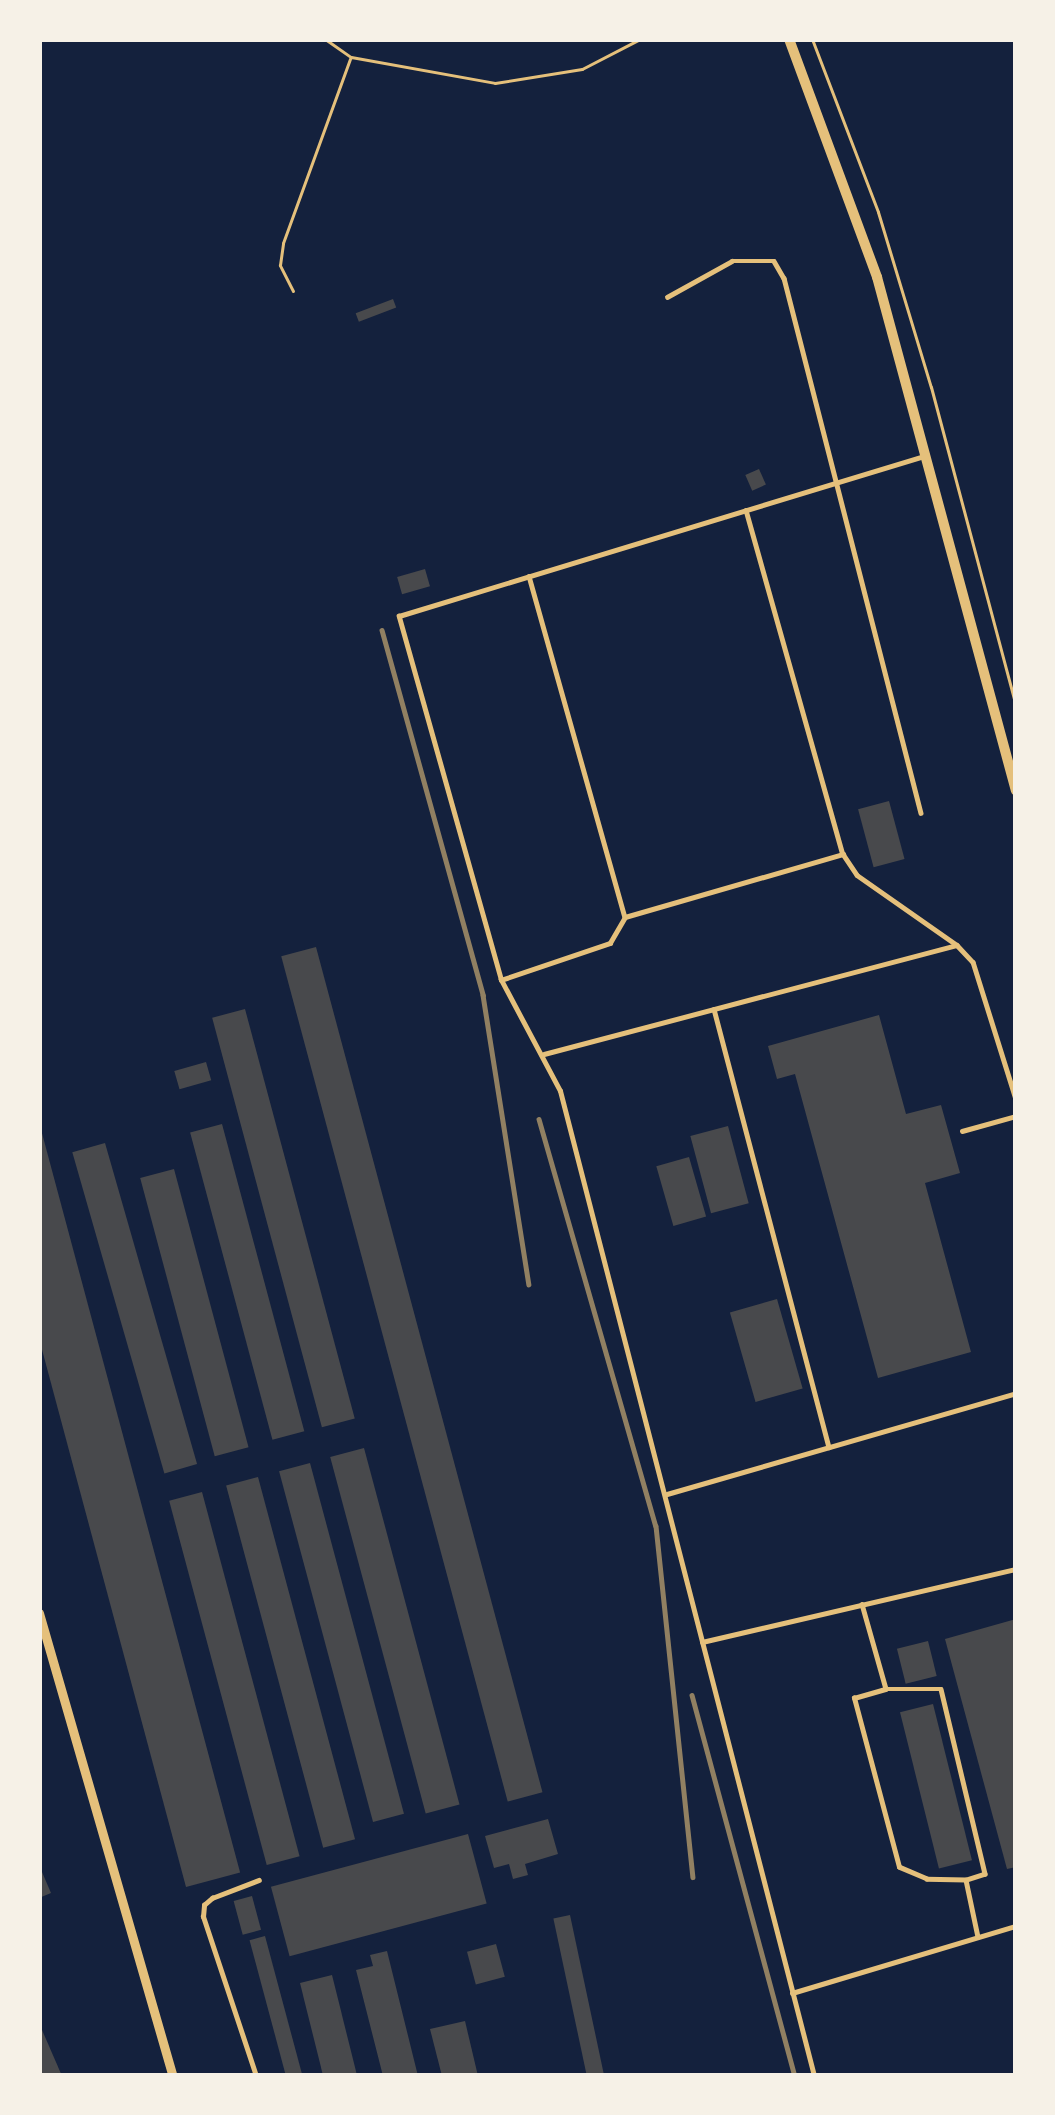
<!DOCTYPE html>
<html>
<head>
<meta charset="utf-8">
<style>
	body { margin:0 }
	#map { position:relative; width:1055px; height:2115px; overflow:hidden; background:#14213d; font-family:"Open Sans",sans-serif }
	div>[style] { position:absolute }
	[style*='--x'] { left:calc(var(--x)*1px); top:calc(var(--y)*1px); width:calc(var(--w)*1px); rotate:calc(var(--a)*1deg) }
	.building>* { inset:0; background:#48494c; transform-origin:0 0 }
	.path>* { height:3px; margin:-1.5px; padding:0 1.5px; transform-origin:1.5px; border-radius:1.5px; background:#e5c07b }
	.service>* { height:4.5px; margin:-2.25px; padding:0 2.25px; transform-origin:2.25px; border-radius:2.25px; background:#e5c07b }
	.minor>* { height:9px; margin:-4.5px; padding:0 4.5px; transform-origin:4.5px; border-radius:4.5px; background:#e5c07b }
	.tertiary>* { height:10px; margin:-5px; padding:0 5px; transform-origin:5px; border-radius:5px; background:#e5c07b }
	.rail>* { height:4.5px; margin:-2.25px; padding:0 2.25px; transform-origin:2.25px; border-radius:2.25px; background:#918062 }
	span { translate:-50% -50%; white-space:nowrap; text-align:center; line-height:1.15; -webkit-text-stroke:10px #f6f1e7; paint-order:stroke }
	.frame { position:absolute; inset:0; border:42px solid #f6f1e7; pointer-events:none }
</style>
</head>
<body>
<div id="map">
	<div class="building">
		<div style="left:393px;top:299px;width:9px;height:40px;rotate:69deg"></div>
		<div style="left:759px;top:469px;width:17px;height:15px;rotate:66deg"></div>
		<div style="left:425px;top:569px;width:18px;height:29px;rotate:74deg"></div>
		<div style="left:889px;top:801px;width:60px;height:32px;rotate:75deg"></div>
		<div style="left:316px;top:947px;width:875px;height:36px;rotate:75deg"></div>
		<div style="left:245px;top:1009px;width:424px;height:34px;rotate:75deg"></div>
		<div style="clip-path:polygon(879px 1015px,906px 1114px,941px 1105px,960px 1173px,925px 1183px,971px 1352px,878px 1378px,795px 1074px,777px 1079px,768px 1046px)"></div>
		<div style="left:206px;top:1062px;width:19px;height:33px;rotate:74deg"></div>
		<div style="left:39px;top:1122px;width:777px;height:56px;rotate:75deg"></div>
		<div style="left:222px;top:1124px;width:318px;height:33px;rotate:75deg"></div>
		<div style="left:728px;top:1126px;width:80px;height:39px;rotate:75deg"></div>
		<div style="left:105px;top:1143px;width:334px;height:34px;rotate:74deg"></div>
		<div style="left:689px;top:1157px;width:62px;height:34px;rotate:74deg"></div>
		<div style="left:174px;top:1169px;width:288px;height:35px;rotate:75deg"></div>
		<div style="left:777px;top:1299px;width:93px;height:49px;rotate:74deg"></div>
		<div style="left:364px;top:1448px;width:369px;height:35px;rotate:75deg"></div>
		<div style="left:310px;top:1463px;width:363px;height:32px;rotate:75deg"></div>
		<div style="left:258px;top:1477px;width:375px;height:33px;rotate:75deg"></div>
		<div style="left:202px;top:1492px;width:377px;height:34px;rotate:75deg"></div>
		<div style="clip-path:polygon(1016px 1619px,1016px 1867px,1007px 1869px,945px 1639px)"></div>
		<div style="left:928px;top:1641px;width:36px;height:32px;rotate:76deg"></div>
		<div style="left:933px;top:1704px;width:161px;height:34px;rotate:76deg"></div>
		<div style="clip-path:polygon(548px 1819px,558px 1854px,525px 1864px,528px 1875px,513px 1879px,509px 1864px,494px 1868px,485px 1836px)"></div>
		<div style="left:468px;top:1834px;width:72px;height:204px;rotate:75deg"></div>
		<div style="clip-path:polygon(39px 1865px,51px 1893px,39px 1898px)"></div>
		<div style="left:252px;top:1896px;width:35px;height:19px;rotate:75deg"></div>
		<div style="left:570px;top:1915px;width:165px;height:17px;rotate:78deg"></div>
		<div style="left:265px;top:1936px;width:145px;height:16px;rotate:75deg"></div>
		<div style="left:496px;top:1944px;width:34px;height:30px;rotate:75deg"></div>
		<div style="clip-path:polygon(387px 1951px,418px 2076px,383px 2076px,356px 1970px,373px 1966px,370px 1955px)"></div>
		<div style="left:332px;top:1975px;width:104px;height:33px;rotate:76deg"></div>
		<div style="clip-path:polygon(465px 2021px,478px 2076px,442px 2076px,430px 2029px)"></div>
		<div style="clip-path:polygon(39px 2023px,62px 2076px,39px 2076px)"></div>
	</div>
	<div class="path">
		<div style="--x:325;--y:39;--w:32;--a:35"></div>
		<div style="--x:351;--y:57;--w:146;--a:10.2"></div>
		<div style="--x:495;--y:83;--w:88;--a:-9.1"></div>
		<div style="--x:582;--y:69;--w:65;--a:-27.3"></div>
		<div style="--x:812;--y:39;--w:185;--a:69.1"></div>
		<div style="--x:878;--y:212;--w:183;--a:73.2"></div>
		<div style="--x:931;--y:387;--w:330;--a:75.1"></div>
		<div style="--x:293;--y:291;--w:29;--a:-117"></div>
		<div style="--x:280;--y:265;--w:22;--a:-82"></div>
		<div style="--x:283;--y:243;--w:196;--a:-70"></div>
	</div>
	<div class="service">
		<div style="--x:667;--y:297;--w:74;--a:-29"></div>
		<div style="--x:732;--y:261;--w:42;--a:0"></div>
		<div style="--x:774;--y:261;--w:20;--a:60"></div>
		<div style="--x:784;--y:278;--w:552;--a:75.64"></div>
		<div style="--x:746;--y:510;--w:357;--a:74.3"></div>
		<div style="--x:843;--y:854;--w:25;--a:56"></div>
		<div style="--x:857;--y:875;--w:122;--a:35"></div>
		<div style="--x:957;--y:945;--w:23;--a:47"></div>
		<div style="--x:973;--y:962;--w:144;--a:72.6"></div>
		<div style="--x:529;--y:576;--w:354;--a:74.3"></div>
		<div style="--x:501;--y:980;--w:115;--a:-18.7"></div>
		<div style="--x:610;--y:943;--w:30;--a:-60"></div>
		<div style="--x:625;--y:917;--w:227;--a:-16.1"></div>
		<div style="--x:714;--y:1009;--w:453;--a:75.3"></div>
		<div style="--x:544;--y:1054;--w:426;--a:-14.8"></div>
		<div style="--x:962;--y:1131;--w:56;--a:-15.5"></div>
		<div style="--x:667;--y:1494;--w:363;--a:-16.1"></div>
		<div style="--x:862;--y:1604;--w:88;--a:74.2"></div>
		<div style="--x:702;--y:1642;--w:322;--a:-13.1"></div>
		<div style="--x:886;--y:1689;--w:55;--a:0"></div>
		<div style="--x:941;--y:1689;--w:190;--a:76.6"></div>
		<div style="--x:985;--y:1874;--w:20;--a:162"></div>
		<div style="--x:966;--y:1880;--w:39;--a:-179"></div>
		<div style="--x:927;--y:1879;--w:30;--a:-157"></div>
		<div style="--x:899;--y:1867;--w:175;--a:-104.9"></div>
		<div style="--x:854;--y:1698;--w:33;--a:-16"></div>
		<div style="--x:966;--y:1880;--w:58;--a:78.1"></div>
		<div style="--x:792;--y:1993;--w:234;--a:-16.7"></div>
		<div style="--x:256;--y:2076;--w:168;--a:-108.4"></div>
		<div style="--x:203;--y:1917;--w:12;--a:-85"></div>
		<div style="--x:204;--y:1905;--w:11;--a:-41"></div>
		<div style="--x:212;--y:1898;--w:50;--a:-21"></div>
		<div style="--x:814;--y:2076;--w:1017;--a:-104.46"></div>
		<div style="--x:560;--y:1091;--w:126;--a:-118"></div>
		<div style="--x:501;--y:980;--w:378;--a:-105.7"></div>
		<div style="--x:399;--y:616;--w:549;--a:-16.95"></div>
	</div>
	<div class="minor">
		<div style="--x:39;--y:1613;--w:482;--a:73.9"></div>
	</div>
	<div class="tertiary">
		<div style="--x:789;--y:39;--w:254;--a:69.7"></div>
		<div style="--x:877;--y:277;--w:532;--a:74.87"></div>
	</div>
	<div class="rail">
		<div style="--x:382;--y:630;--w:379;--a:74.5"></div>
		<div style="--x:483;--y:995;--w:293;--a:81"></div>
		<div style="--x:539;--y:1119;--w:423;--a:74"></div>
		<div style="--x:656;--y:1526;--w:353;--a:84"></div>
		<div style="--x:692;--y:1695;--w:395;--a:74.9"></div>
	</div>
	<div class="frame"></div>
</div>
</body>
</html>
